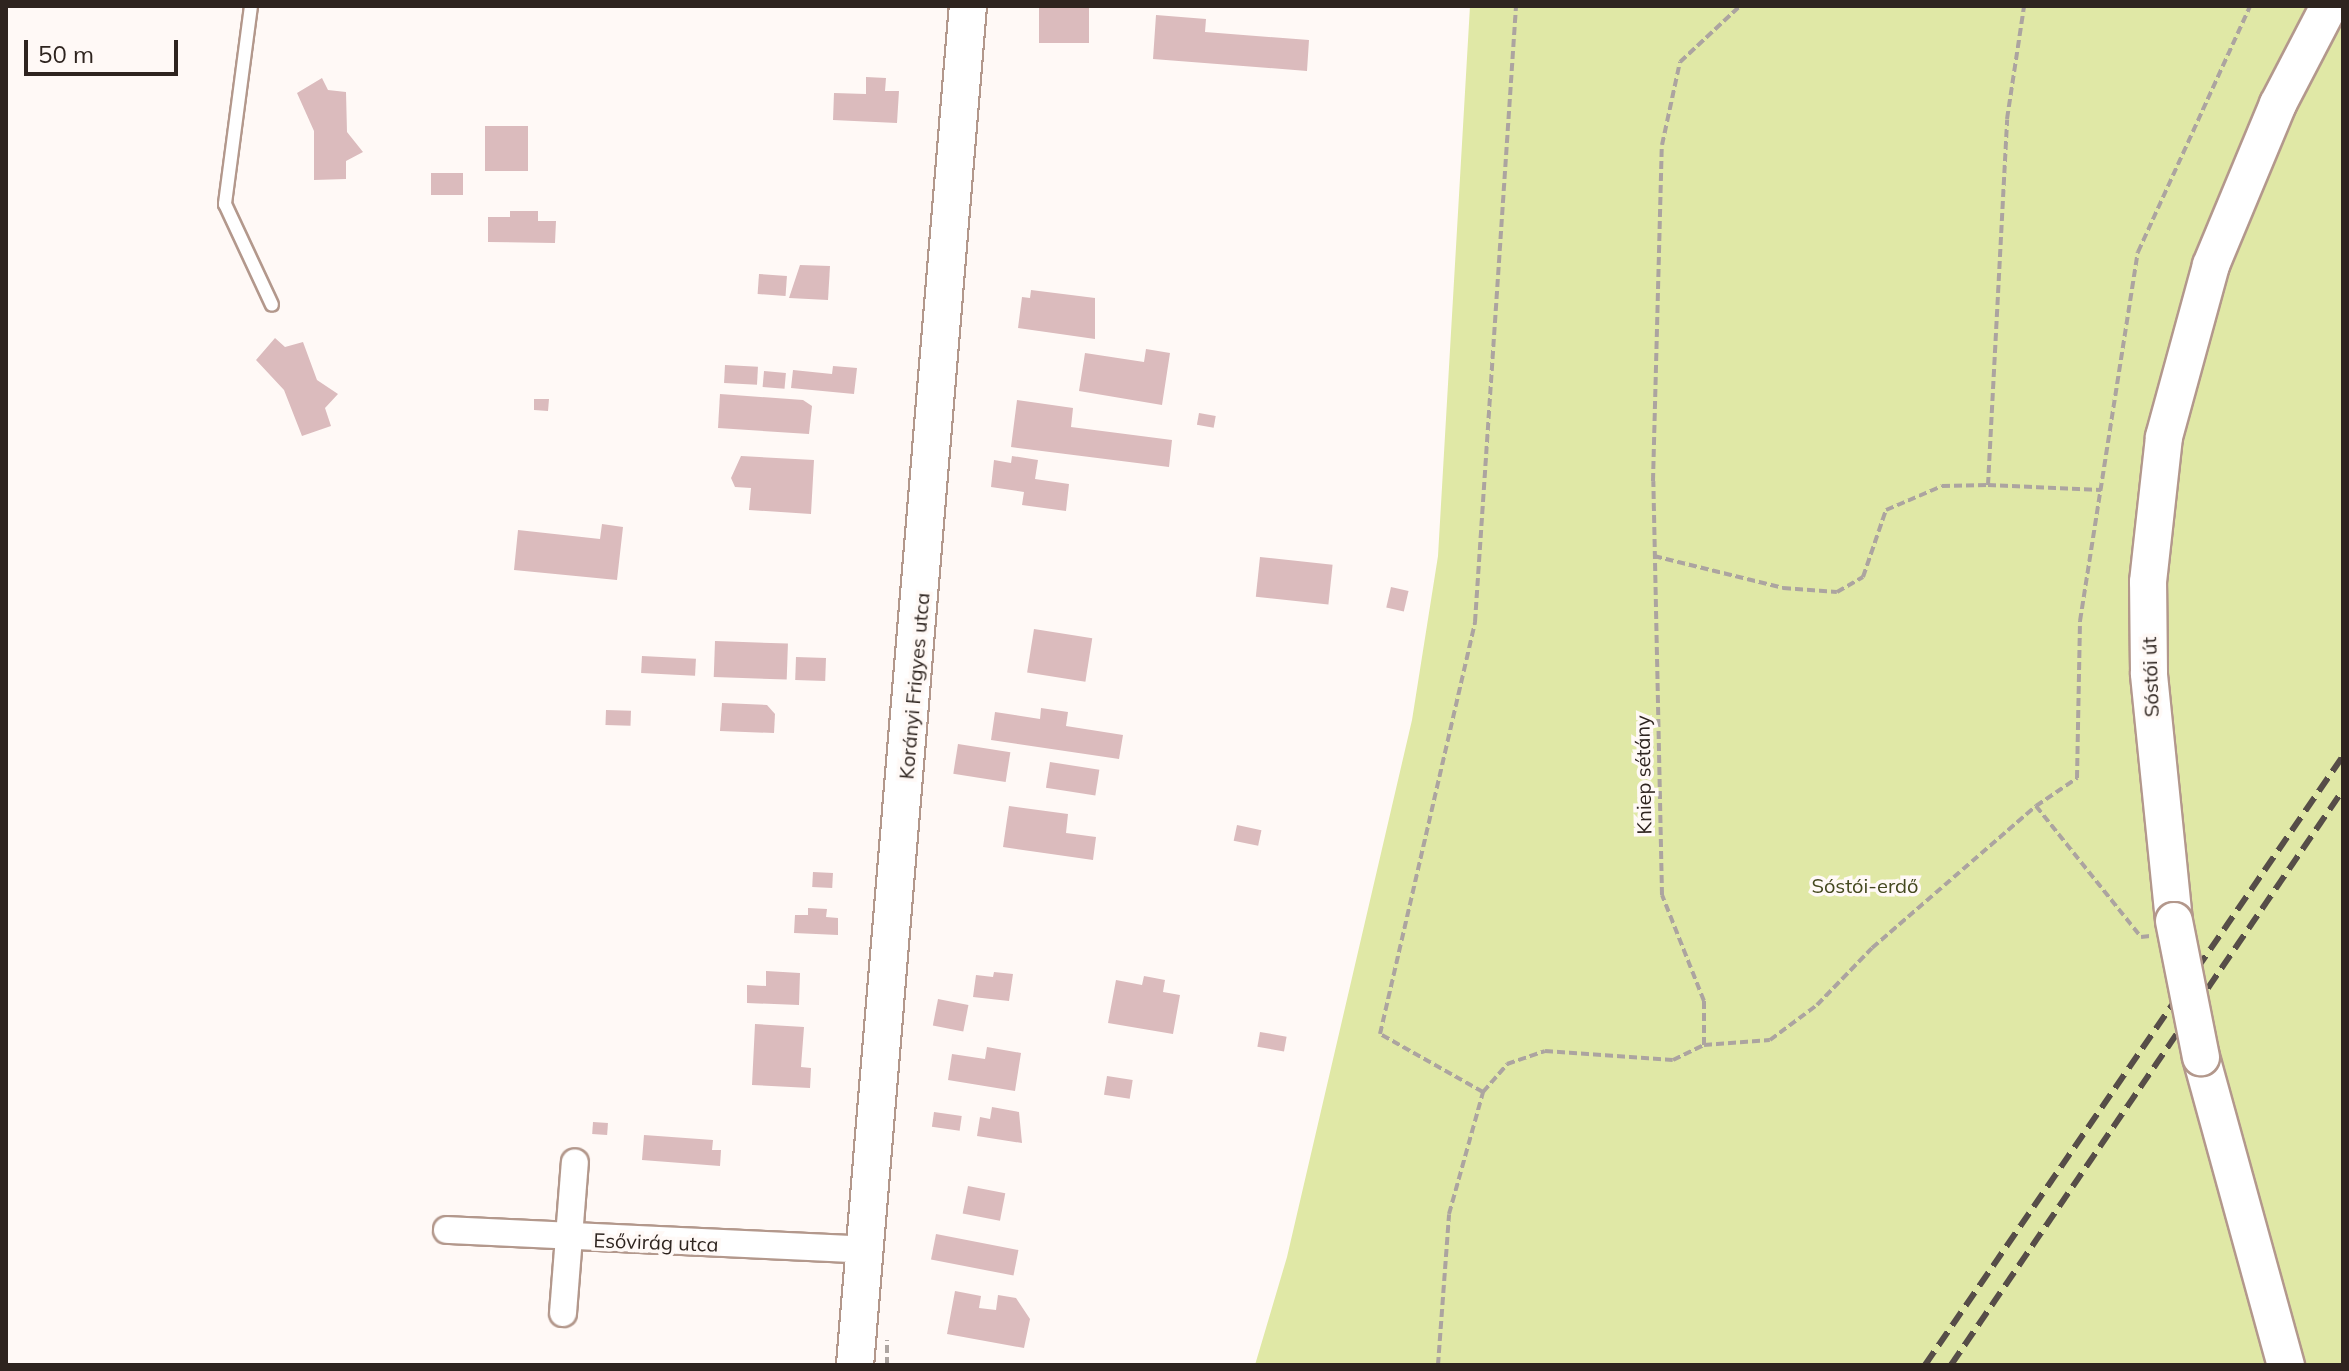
<!DOCTYPE html>
<html>
<head>
<meta charset="utf-8">
<style>
	body { margin:0 }
	#map { position:relative; width:2349px; height:1371px; overflow:hidden; background:#fff9f6; font-family:Mulish,sans-serif }
	div>[style] { position:absolute }
	[style*='--x'] { left:calc(var(--x)*1px); top:calc(var(--y)*1px); width:calc(var(--w)*1px); rotate:calc(var(--a)*1deg) }
	.green>* { inset:0; background:#e0e8a6 }
	.building>* { inset:0; background:#dbbbbd; transform-origin:0 0 }
	.path>* { height:4px; margin-top:-2px; transform-origin:0; background:repeating-linear-gradient(90deg,#aca4a0 0 8px,transparent 0 12px) }
	.roads { filter:drop-shadow(2px 0 #b3988c) drop-shadow(-2px 0 #b3988c) drop-shadow(0 2px #b3988c) drop-shadow(0 -2px #b3988c) }
	.lane>* { height:12px; margin:-6px; padding:0 6px; transform-origin:6px; border-radius:6px; background:#fff }
	.street>* { height:26px; margin:-13px; padding:0 13px; transform-origin:13px; border-radius:13px; background:#fff }
	.secondary>* { height:36px; margin:-18px; padding:0 18px; transform-origin:18px; border-radius:18px; background:#fff }
	.rail>* { height:6px; margin-top:-3px; transform-origin:0; background:repeating-linear-gradient(90deg,#564d48 0 16px,transparent 0 24px) }
	.bridges { filter:drop-shadow(2px 0 #b3988c) drop-shadow(-2px 0 #b3988c) drop-shadow(0 2px #b3988c) drop-shadow(0 -2px #b3988c) }
	.secondary-bridge>* { height:36px; margin:-18px; padding:0 18px; transform-origin:18px; border-radius:18px; background:#fff }
	span { translate:-50% -50%; white-space:nowrap; text-align:center; line-height:1.15; -webkit-text-stroke:7px #fff9f6; paint-order:stroke }
	.street-label { font-size:20px; color:#2e241f }
	.park-label { font-size:20px; color:#44481f }
	.frame { position:absolute; inset:0; border:8px solid #2e241f; pointer-events:none }
	.scale { position:absolute; left:24px; top:40px; width:154px; height:36px; box-sizing:border-box; border:4px solid #2e241f; border-top:0; padding-left:10px; font-size:24px; line-height:28px; white-space:nowrap; color:#2e241f; -webkit-text-stroke:6px #fff9f6; paint-order:stroke }
</style>
</head>
<body>
<div id="map">
	<div class="green">
		<div style="clip-path:polygon(1470px 6px,2343px 6px,2343px 1365px,1255px 1365px,1287px 1257px,1412px 720px,1438px 556px)"></div>
	</div>
	<div class="building">
		<div style="left:1039px;top:6px;width:50px;height:37px"></div>
		<div style="clip-path:polygon(1156px 15px,1206px 19px,1205px 32px,1309px 40px,1307px 71px,1153px 59px)"></div>
		<div style="clip-path:polygon(866px 77px,886px 78px,885px 91px,899px 91px,897px 123px,833px 120px,834px 93px,866px 94px)"></div>
		<div style="clip-path:polygon(322px 78px,328px 90px,346px 92px,347px 132px,363px 152px,346px 161px,346px 179px,314px 180px,314px 131px,297px 93px)"></div>
		<div style="left:485px;top:126px;width:43px;height:45px"></div>
		<div style="left:431px;top:173px;width:32px;height:22px"></div>
		<div style="clip-path:polygon(510px 211px,538px 211px,538px 221px,556px 221px,555px 243px,488px 242px,488px 217px,510px 217px)"></div>
		<div style="clip-path:polygon(800px 265px,830px 266px,828px 300px,789px 298px)"></div>
		<div style="left:759px;top:274px;width:28px;height:20px;rotate:4deg"></div>
		<div style="clip-path:polygon(1031px 290px,1095px 298px,1095px 339px,1018px 328px,1022px 297px,1030px 298px)"></div>
		<div style="clip-path:polygon(275px 338px,285px 347px,303px 342px,317px 380px,338px 394px,325px 408px,331px 426px,302px 436px,284px 390px,256px 360px)"></div>
		<div style="clip-path:polygon(1146px 349px,1170px 353px,1162px 405px,1079px 391px,1085px 353px,1144px 362px)"></div>
		<div style="left:725px;top:365px;width:33px;height:18px;rotate:3deg"></div>
		<div style="clip-path:polygon(833px 366px,857px 368px,854px 394px,791px 388px,793px 370px,832px 374px)"></div>
		<div style="left:764px;top:371px;width:22px;height:16px;rotate:5deg"></div>
		<div style="clip-path:polygon(720px 394px,803px 400px,812px 406px,809px 434px,718px 428px)"></div>
		<div style="clip-path:polygon(534px 399px,549px 399px,548px 411px,534px 410px)"></div>
		<div style="clip-path:polygon(1017px 400px,1073px 408px,1071px 427px,1172px 440px,1169px 467px,1011px 447px)"></div>
		<div style="left:1199px;top:413px;width:17px;height:12px;rotate:10deg"></div>
		<div style="clip-path:polygon(741px 456px,814px 460px,811px 514px,749px 510px,751px 488px,735px 487px,731px 478px)"></div>
		<div style="clip-path:polygon(1012px 456px,1038px 460px,1035px 479px,1069px 484px,1066px 511px,1022px 505px,1024px 492px,991px 487px,994px 460px,1011px 463px)"></div>
		<div style="clip-path:polygon(602px 524px,623px 527px,617px 580px,514px 570px,518px 530px,600px 539px)"></div>
		<div style="left:1260px;top:557px;width:73px;height:40px;rotate:6deg"></div>
		<div style="left:1391px;top:587px;width:18px;height:21px;rotate:13deg"></div>
		<div style="left:1034px;top:629px;width:59px;height:44px;rotate:9deg"></div>
		<div style="left:715px;top:641px;width:73px;height:36px;rotate:2deg"></div>
		<div style="left:642px;top:656px;width:54px;height:17px;rotate:3deg"></div>
		<div style="left:796px;top:657px;width:30px;height:23px;rotate:2deg"></div>
		<div style="clip-path:polygon(722px 703px,767px 705px,775px 714px,774px 733px,720px 731px)"></div>
		<div style="clip-path:polygon(1041px 708px,1068px 712px,1066px 726px,1123px 735px,1119px 759px,991px 740px,995px 712px,1040px 719px)"></div>
		<div style="left:606px;top:710px;width:25px;height:15px;rotate:2deg"></div>
		<div style="left:958px;top:744px;width:53px;height:30px;rotate:9deg"></div>
		<div style="left:1050px;top:762px;width:50px;height:26px;rotate:9deg"></div>
		<div style="clip-path:polygon(1009px 806px,1068px 814px,1066px 833px,1096px 837px,1093px 860px,1003px 847px)"></div>
		<div style="left:1237px;top:825px;width:25px;height:16px;rotate:12deg"></div>
		<div style="left:813px;top:872px;width:20px;height:15px;rotate:3deg"></div>
		<div style="clip-path:polygon(808px 908px,827px 909px,826px 917px,838px 918px,838px 935px,794px 933px,795px 915px,808px 915px)"></div>
		<div style="clip-path:polygon(766px 971px,800px 973px,799px 1005px,747px 1003px,747px 985px,766px 986px)"></div>
		<div style="clip-path:polygon(994px 972px,1013px 974px,1009px 1001px,973px 997px,976px 975px,993px 977px)"></div>
		<div style="clip-path:polygon(1144px 976px,1165px 980px,1163px 992px,1180px 995px,1173px 1034px,1108px 1023px,1116px 980px,1142px 985px)"></div>
		<div style="left:938px;top:999px;width:31px;height:27px;rotate:11deg"></div>
		<div style="clip-path:polygon(755px 1024px,804px 1027px,801px 1067px,811px 1068px,810px 1088px,752px 1085px)"></div>
		<div style="left:1260px;top:1032px;width:27px;height:15px;rotate:10deg"></div>
		<div style="clip-path:polygon(987px 1047px,1021px 1053px,1015px 1091px,948px 1080px,952px 1054px,985px 1059px)"></div>
		<div style="left:1107px;top:1076px;width:26px;height:19px;rotate:9deg"></div>
		<div style="clip-path:polygon(992px 1107px,1019px 1112px,1022px 1143px,977px 1136px,980px 1117px,990px 1119px)"></div>
		<div style="left:934px;top:1112px;width:28px;height:15px;rotate:8deg"></div>
		<div style="left:593px;top:1122px;width:15px;height:12px;rotate:4deg"></div>
		<div style="clip-path:polygon(644px 1135px,713px 1140px,712px 1150px,721px 1150px,720px 1166px,642px 1160px)"></div>
		<div style="left:968px;top:1186px;width:38px;height:28px;rotate:11deg"></div>
		<div style="left:936px;top:1234px;width:84px;height:26px;rotate:11deg"></div>
		<div style="clip-path:polygon(955px 1291px,981px 1296px,979px 1308px,996px 1310px,998px 1295px,1016px 1298px,1030px 1319px,1024px 1348px,947px 1334px)"></div>
	</div>
	<div class="path">
		<div style="--x:1988;--y:485;--w:113;--a:2.5"></div>
		<div style="--x:1654;--y:556;--w:133;--a:13.9"></div>
		<div style="--x:1783;--y:588;--w:54;--a:4.2"></div>
		<div style="--x:1837;--y:592;--w:30;--a:-30"></div>
		<div style="--x:1863;--y:577;--w:71;--a:-71.1"></div>
		<div style="--x:1886;--y:510;--w:61;--a:-23.2"></div>
		<div style="--x:1942;--y:486;--w:46;--a:-1.2"></div>
		<div style="--x:1988;--y:485;--w:366;--a:-87"></div>
		<div style="--x:2007;--y:119;--w:114;--a:-81.4"></div>
		<div style="--x:2036;--y:806;--w:168;--a:51.3"></div>
		<div style="--x:2141;--y:937;--w:9;--a:-6"></div>
		<div style="--x:1704;--y:1045;--w:66;--a:-4.3"></div>
		<div style="--x:1770;--y:1040;--w:59;--a:-36.7"></div>
		<div style="--x:1817;--y:1005;--w:79;--a:-46"></div>
		<div style="--x:1872;--y:948;--w:217;--a:-40.9"></div>
		<div style="--x:2036;--y:806;--w:50;--a:-34.3"></div>
		<div style="--x:2077;--y:778;--w:157;--a:-88.9"></div>
		<div style="--x:2080;--y:621;--w:374;--a:-81.1"></div>
		<div style="--x:2138;--y:252;--w:270;--a:-65.5"></div>
		<div style="--x:1483;--y:1092;--w:118;--a:-150.6"></div>
		<div style="--x:1380;--y:1034;--w:423;--a:-77"></div>
		<div style="--x:1475;--y:622;--w:617;--a:-86.19"></div>
		<div style="--x:887;--y:1365;--w:25;--a:-90"></div>
		<div style="--x:1438;--y:1365;--w:151;--a:-85.8"></div>
		<div style="--x:1449;--y:1214;--w:127;--a:-74.4"></div>
		<div style="--x:1483;--y:1092;--w:37;--a:-49"></div>
		<div style="--x:1507;--y:1064;--w:40;--a:-18.9"></div>
		<div style="--x:1545;--y:1051;--w:128;--a:4"></div>
		<div style="--x:1673;--y:1060;--w:34;--a:-26"></div>
		<div style="--x:1704;--y:1045;--w:44;--a:-90"></div>
		<div style="--x:1704;--y:1001;--w:114;--a:-111.6"></div>
		<div style="--x:1662;--y:895;--w:414;--a:-91.2"></div>
		<div style="--x:1653;--y:481;--w:336;--a:-88.5"></div>
		<div style="--x:1662;--y:145;--w:85;--a:-77.8"></div>
		<div style="--x:1680;--y:62;--w:82;--a:-43"></div>
	</div>
	<div class="roads">
		<div class="lane">
			<div style="--x:251;--y:6;--w:200;--a:97.5"></div>
			<div style="--x:225;--y:204;--w:111;--a:65"></div>
		</div>
		<div class="street">
			<div style="--x:447;--y:1230;--w:418;--a:2.7"></div>
			<div style="--x:563;--y:1313;--w:151;--a:-85.5"></div>
		</div>
		<div class="secondary">
			<div style="--x:2174;--y:921;--w:249;--a:-95.8"></div>
			<div style="--x:2149;--y:673;--w:91;--a:-90.6"></div>
			<div style="--x:2148;--y:582;--w:146;--a:-83.7"></div>
			<div style="--x:2164;--y:437;--w:178;--a:-74.7"></div>
			<div style="--x:2211;--y:265;--w:174;--a:-67.4"></div>
			<div style="--x:2278;--y:104;--w:110;--a:-62.5"></div>
			<div style="--x:2201;--y:1057;--w:320;--a:74.6"></div>
			<div style="--x:855;--y:1365;--w:1364;--a:-85.25"></div>
		</div>
	</div>
	<div class="rail">
		<div style="--x:1925;--y:1365;--w:739;--a:-55.54"></div>
		<div style="--x:1951;--y:1365;--w:696;--a:-55.72"></div>
	</div>
	<div class="bridges">
		<div class="secondary-bridge">
			<div style="--x:2174;--y:921;--w:139;--a:78.8"></div>
		</div>
	</div>
	<div class="street-label">
		<span style="left:2150px;top:677px;rotate:-92deg">Sóstói út</span>
		<span style="left:914px;top:686px;rotate:-85deg">Korányi Frigyes utca</span>
		<span style="left:1643px;top:775px;rotate:-91deg">Kniep sétány</span>
		<span style="left:656px;top:1242px;rotate:2deg">Esővirág utca</span>
	</div>
	<div class="park-label">
		<span style="left:1865px;top:885px">Sóstói-erdő</span>
	</div>
	<div class="frame"></div>
	<div class="scale">50 m</div>
</div>
</body>
</html>
